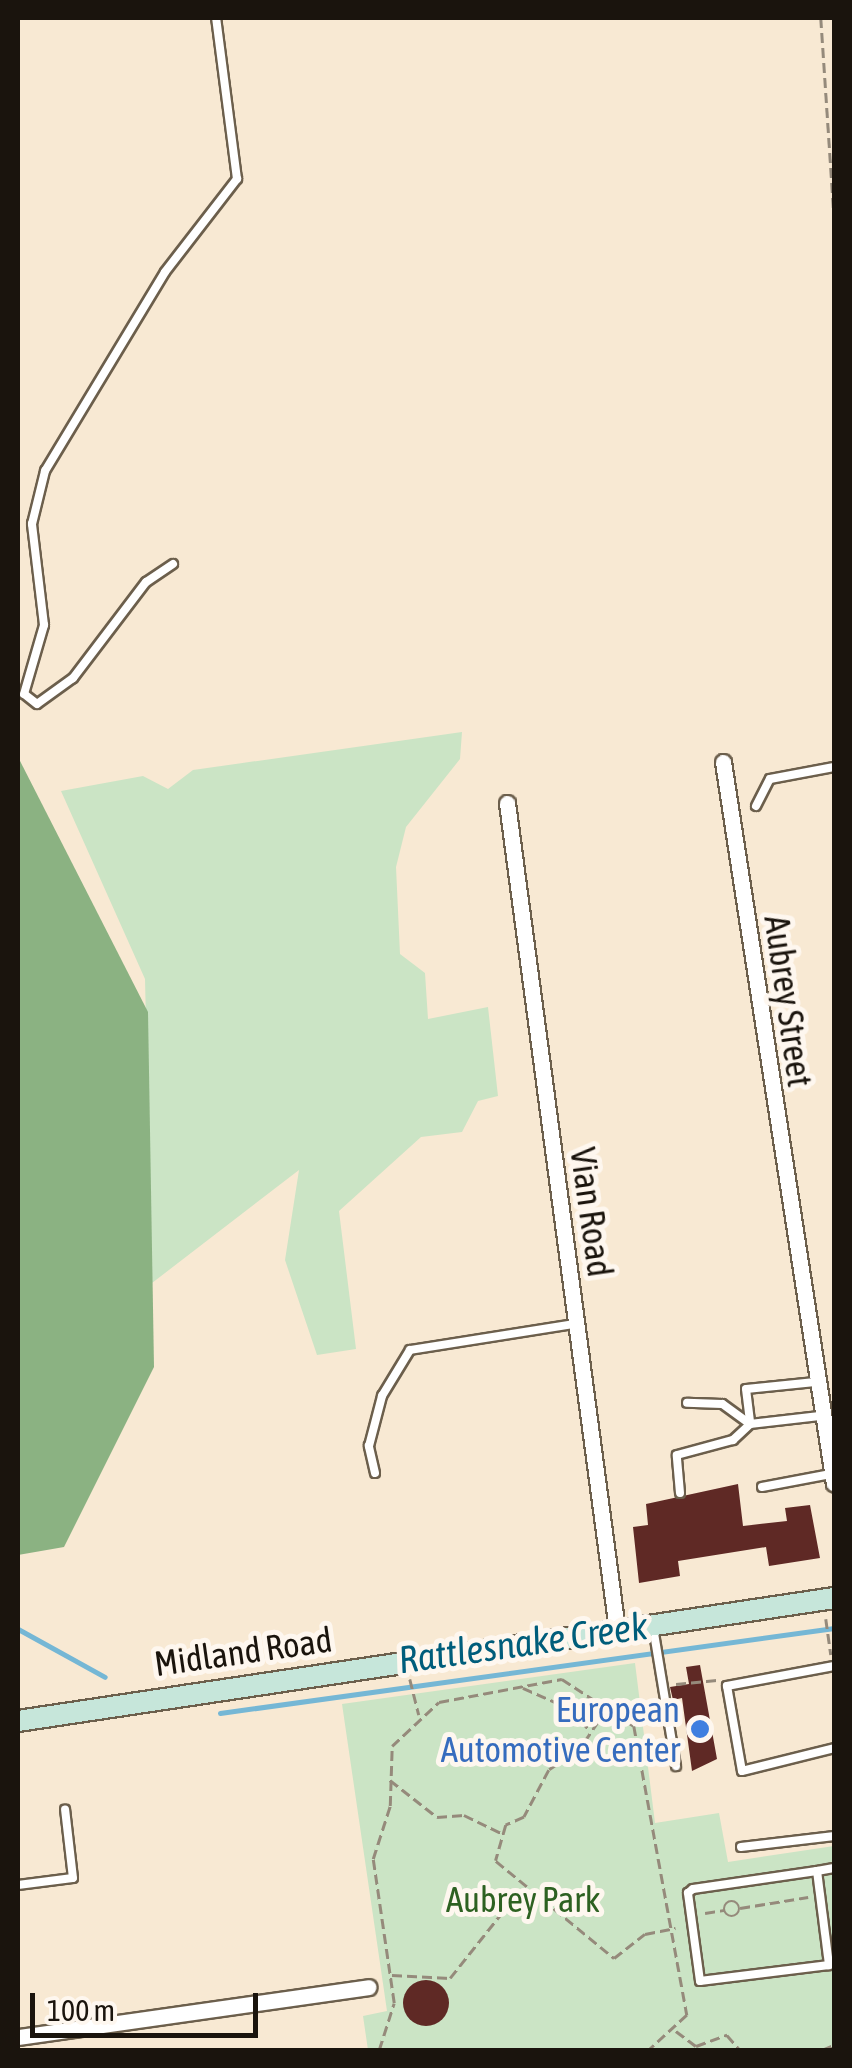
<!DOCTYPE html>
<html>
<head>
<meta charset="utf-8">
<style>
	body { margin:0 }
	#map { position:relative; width:852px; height:2068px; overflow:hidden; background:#f8e9d3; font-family:"Asap Condensed",sans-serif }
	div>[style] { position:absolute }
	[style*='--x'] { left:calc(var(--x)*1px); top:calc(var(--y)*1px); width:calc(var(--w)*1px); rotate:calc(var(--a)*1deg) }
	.green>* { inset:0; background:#cbe4c5 }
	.forest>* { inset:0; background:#8bb282 }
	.stream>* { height:5px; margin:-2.5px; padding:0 2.5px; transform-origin:2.5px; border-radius:2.5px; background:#75b7d5 }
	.building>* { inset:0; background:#5f2925 }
	.round { border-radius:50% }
	.path>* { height:2.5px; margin-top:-1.25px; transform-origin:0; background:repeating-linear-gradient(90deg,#958a7b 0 10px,transparent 0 15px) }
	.path>.ring { margin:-1.25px; padding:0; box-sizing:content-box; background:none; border:2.5px solid #958a7b; border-radius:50% }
	.roads { filter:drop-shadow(2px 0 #6c5f4c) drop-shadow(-2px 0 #6c5f4c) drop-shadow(0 2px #6c5f4c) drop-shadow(0 -2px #6c5f4c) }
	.service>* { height:8px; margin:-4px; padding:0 4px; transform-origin:4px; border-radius:4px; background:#fff }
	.minor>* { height:15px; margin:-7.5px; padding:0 7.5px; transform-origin:7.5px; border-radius:7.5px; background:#fff }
	.secondary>* { height:20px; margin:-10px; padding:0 10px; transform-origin:10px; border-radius:10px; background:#c6e6da }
	.dots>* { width:28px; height:28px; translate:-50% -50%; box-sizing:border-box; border:5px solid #fef7ef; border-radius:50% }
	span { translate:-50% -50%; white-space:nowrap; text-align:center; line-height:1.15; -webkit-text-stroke:10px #fef7ef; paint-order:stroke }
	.street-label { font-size:35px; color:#1a140d }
	.shop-label { font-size:35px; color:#366cbe }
	.right { translate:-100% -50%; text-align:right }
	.park-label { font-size:35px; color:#2d6121 }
	.water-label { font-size:38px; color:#005d7b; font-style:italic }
	.frame { position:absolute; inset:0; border:20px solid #1a140d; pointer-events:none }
	.scale { position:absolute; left:30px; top:1993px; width:228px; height:45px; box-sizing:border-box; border:5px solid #1a140d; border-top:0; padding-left:12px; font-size:30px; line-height:35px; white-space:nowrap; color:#1a140d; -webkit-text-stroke:8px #fef7ef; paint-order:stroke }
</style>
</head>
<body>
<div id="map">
	<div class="green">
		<div style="clip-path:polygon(462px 732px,460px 759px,406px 827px,396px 867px,400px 954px,425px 973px,428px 1019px,488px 1007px,498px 1096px,478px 1101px,462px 1132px,421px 1137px,339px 1211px,356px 1349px,317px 1355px,285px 1260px,299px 1170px,152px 1283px,145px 979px,61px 791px,143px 776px,168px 789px,193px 770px)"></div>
		<div style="clip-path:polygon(635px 1663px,655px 1823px,719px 1813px,728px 1862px,834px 1846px,834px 2050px,368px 2050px,363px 2016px,387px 2011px,342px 1704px)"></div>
	</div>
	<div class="forest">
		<div style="clip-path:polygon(18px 757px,148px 1012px,154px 1367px,64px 1547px,18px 1555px)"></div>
	</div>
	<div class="stream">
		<div style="--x:18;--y:1629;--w:99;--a:28.9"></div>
		<div style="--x:220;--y:1713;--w:620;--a:-7.88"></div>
	</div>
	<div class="building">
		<div style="clip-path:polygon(738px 1484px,743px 1526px,787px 1521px,785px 1508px,810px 1505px,820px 1558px,769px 1566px,766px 1547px,678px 1561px,680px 1576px,639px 1583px,633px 1527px,648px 1525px,646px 1504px)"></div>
		<div style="clip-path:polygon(700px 1665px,717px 1759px,692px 1771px,682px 1698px,673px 1700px,670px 1687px,689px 1684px,686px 1667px)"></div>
		<div class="round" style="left:403px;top:1980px;width:46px;height:46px"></div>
	</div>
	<div class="path">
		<div style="--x:821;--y:18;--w:196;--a:86.2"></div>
		<div style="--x:826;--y:1619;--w:36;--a:82"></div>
		<div style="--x:410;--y:1679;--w:37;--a:76"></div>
		<div style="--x:676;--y:1684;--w:41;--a:-5.6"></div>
		<div style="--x:523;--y:1688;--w:52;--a:23.6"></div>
		<div style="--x:571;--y:1709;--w:29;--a:49"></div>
		<div style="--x:607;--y:1709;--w:48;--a:124"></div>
		<div style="--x:580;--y:1749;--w:37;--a:146"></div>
		<div style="--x:549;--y:1770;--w:53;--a:118"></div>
		<div style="--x:524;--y:1817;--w:20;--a:156"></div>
		<div style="--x:506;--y:1825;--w:37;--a:106"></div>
		<div style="--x:496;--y:1861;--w:153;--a:39.4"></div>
		<div style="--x:614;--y:1958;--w:39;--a:-38"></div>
		<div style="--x:645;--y:1934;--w:31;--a:-11"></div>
		<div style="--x:390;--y:1780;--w:60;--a:38.2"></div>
		<div style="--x:437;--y:1817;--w:27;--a:-4"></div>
		<div style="--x:464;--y:1815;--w:41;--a:25.9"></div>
		<div class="ring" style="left:724px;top:1901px;width:13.5px;height:13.5px"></div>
		<div style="--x:740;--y:1908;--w:69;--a:-9.2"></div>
		<div style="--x:705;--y:1913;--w:20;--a:-9"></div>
		<div style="--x:392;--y:1975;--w:58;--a:3"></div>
		<div style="--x:450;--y:1978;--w:112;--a:-51.5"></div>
		<div style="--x:676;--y:2031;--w:25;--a:37"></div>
		<div style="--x:696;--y:2046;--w:33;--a:-20"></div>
		<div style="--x:727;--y:2035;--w:20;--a:49"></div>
		<div style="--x:379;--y:2050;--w:49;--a:-72.3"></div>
		<div style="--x:394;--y:2003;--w:146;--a:-98.3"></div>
		<div style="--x:373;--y:1859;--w:56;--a:-72.2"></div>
		<div style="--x:390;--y:1806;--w:60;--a:-88.1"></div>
		<div style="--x:392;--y:1746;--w:64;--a:-43.1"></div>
		<div style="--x:439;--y:1702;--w:125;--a:-10.6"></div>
		<div style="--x:562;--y:1679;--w:86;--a:33.1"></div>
		<div style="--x:634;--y:1726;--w:294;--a:79.6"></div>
		<div style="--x:687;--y:2015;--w:52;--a:137.4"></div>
		<div style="--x:822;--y:2050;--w:13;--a:-23"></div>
	</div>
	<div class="roads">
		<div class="service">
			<div style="--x:173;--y:564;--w:32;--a:146"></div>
			<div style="--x:146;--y:582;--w:121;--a:127.2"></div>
			<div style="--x:73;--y:678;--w:44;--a:144.2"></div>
			<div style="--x:37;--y:704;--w:16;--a:-142"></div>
			<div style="--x:24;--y:694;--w:72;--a:-73.8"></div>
			<div style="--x:44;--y:625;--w:102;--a:-96.8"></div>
			<div style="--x:32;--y:524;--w:55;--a:-76.2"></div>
			<div style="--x:45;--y:471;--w:232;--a:-58.9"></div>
			<div style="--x:165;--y:272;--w:118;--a:-52.3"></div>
			<div style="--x:237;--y:179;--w:162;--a:-97.4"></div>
			<div style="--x:756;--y:806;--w:30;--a:-63"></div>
			<div style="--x:770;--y:779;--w:65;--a:-10.6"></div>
			<div style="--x:815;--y:1382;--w:69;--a:174.2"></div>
			<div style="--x:746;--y:1389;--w:35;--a:83"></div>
			<div style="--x:750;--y:1424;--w:70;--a:-6.5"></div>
			<div style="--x:375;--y:1473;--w:28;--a:-103"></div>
			<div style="--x:369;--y:1446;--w:52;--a:-75.4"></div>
			<div style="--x:382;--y:1396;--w:54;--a:-58.7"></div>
			<div style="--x:410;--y:1350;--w:166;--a:-9"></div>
			<div style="--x:762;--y:1487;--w:70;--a:-10.7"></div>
			<div style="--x:680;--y:1493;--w:38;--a:-95"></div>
			<div style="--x:677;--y:1455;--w:58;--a:-15"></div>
			<div style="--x:733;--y:1440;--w:23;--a:-43"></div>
			<div style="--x:750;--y:1424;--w:34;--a:-144"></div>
			<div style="--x:722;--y:1404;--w:35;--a:-178"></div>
			<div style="--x:653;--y:1627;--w:141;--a:80.6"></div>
			<div style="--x:834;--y:1666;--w:109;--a:169.4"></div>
			<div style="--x:727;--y:1686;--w:86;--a:80"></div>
			<div style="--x:742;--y:1771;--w:95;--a:-14"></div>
			<div style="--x:741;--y:1847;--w:94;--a:-6.7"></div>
			<div style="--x:817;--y:1871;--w:95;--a:82.7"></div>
			<div style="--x:829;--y:1965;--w:130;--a:172.9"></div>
			<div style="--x:700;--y:1981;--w:89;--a:-97.8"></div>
			<div style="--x:688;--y:1893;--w:6;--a:-39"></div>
			<div style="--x:693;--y:1889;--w:125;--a:-8.3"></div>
			<div style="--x:817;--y:1871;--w:17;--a:-10"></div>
			<div style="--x:18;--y:1885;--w:55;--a:-7.3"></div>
			<div style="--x:73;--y:1878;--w:69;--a:-96.6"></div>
		</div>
		<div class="minor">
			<div style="--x:723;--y:762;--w:730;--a:81.26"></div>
			<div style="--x:507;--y:803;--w:834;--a:82.42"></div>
			<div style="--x:18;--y:2037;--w:354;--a:-8.1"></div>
		</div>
		<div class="secondary">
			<div style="--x:18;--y:1721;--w:825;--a:-8.57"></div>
		</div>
	</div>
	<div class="dots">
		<div style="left:700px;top:1729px;background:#3f7fe0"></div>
	</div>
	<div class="street-label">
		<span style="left:789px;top:1001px;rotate:82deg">Aubrey Street</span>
		<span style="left:592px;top:1212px;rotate:82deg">Vian Road</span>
		<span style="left:243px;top:1651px;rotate:-8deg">Midland Road</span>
	</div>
	<div class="shop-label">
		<span class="right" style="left:680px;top:1729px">European<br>Automotive Center</span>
	</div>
	<div class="park-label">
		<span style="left:523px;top:1899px">Aubrey Park</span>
	</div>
	<div class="water-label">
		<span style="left:523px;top:1643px;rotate:-8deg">Rattlesnake Creek</span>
	</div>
	<div class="frame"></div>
	<div class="scale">100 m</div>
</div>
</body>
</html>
